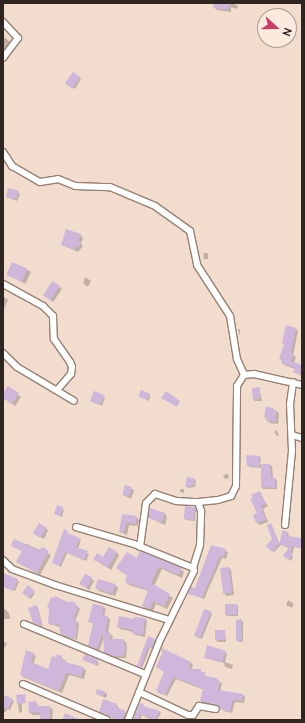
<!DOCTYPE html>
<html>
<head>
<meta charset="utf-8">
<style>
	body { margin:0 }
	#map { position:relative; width:305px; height:723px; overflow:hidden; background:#f2dccd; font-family:Cabin,sans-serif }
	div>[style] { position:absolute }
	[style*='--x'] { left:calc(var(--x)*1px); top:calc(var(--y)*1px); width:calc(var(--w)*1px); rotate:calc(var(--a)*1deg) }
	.shadow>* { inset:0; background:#0003; transform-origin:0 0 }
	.building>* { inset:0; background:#ceb7da; transform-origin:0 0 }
	.roads { filter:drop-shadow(1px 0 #958073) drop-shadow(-1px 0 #958073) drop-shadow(0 1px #958073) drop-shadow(0 -1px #958073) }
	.minor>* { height:6px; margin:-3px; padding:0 3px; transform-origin:3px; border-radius:3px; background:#fff }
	span { translate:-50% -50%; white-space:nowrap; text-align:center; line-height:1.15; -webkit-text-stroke:4px #fceade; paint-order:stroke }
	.frame { position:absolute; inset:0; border:4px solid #2f2621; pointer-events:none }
	.north { position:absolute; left:257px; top:8px; width:40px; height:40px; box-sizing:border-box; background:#fceade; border:1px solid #aa9c92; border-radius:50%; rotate:111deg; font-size:11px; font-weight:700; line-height:16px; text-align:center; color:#2f2621 }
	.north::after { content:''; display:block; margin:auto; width:14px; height:18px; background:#cb3d68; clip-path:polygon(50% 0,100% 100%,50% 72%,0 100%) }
</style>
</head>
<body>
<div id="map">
	<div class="shadow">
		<div style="clip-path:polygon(215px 3px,232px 3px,238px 6px,237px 9px,231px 7px,231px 12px,217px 10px,214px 7px)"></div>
		<div style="clip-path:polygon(3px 36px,10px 42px,4px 50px,3px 49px)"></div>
		<div style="clip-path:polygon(73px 74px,81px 79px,75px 89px,68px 85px)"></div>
		<div style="clip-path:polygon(18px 192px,20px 194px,17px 201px,6px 197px)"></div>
		<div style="clip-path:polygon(80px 235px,83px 238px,81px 244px,83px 246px,78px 252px,62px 245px)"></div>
		<div style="clip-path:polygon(203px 253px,208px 253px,208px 259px,204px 259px)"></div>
		<div style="left:12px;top:263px;width:21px;height:13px;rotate:25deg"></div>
		<div style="clip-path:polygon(85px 277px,91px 281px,88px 287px,83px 283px)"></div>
		<div style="clip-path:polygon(59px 287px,62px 289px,53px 302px,46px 297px)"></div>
		<div style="clip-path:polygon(3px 296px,8px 300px,3px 311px)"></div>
		<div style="clip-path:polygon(238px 329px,240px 329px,240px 335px,239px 334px)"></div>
		<div style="clip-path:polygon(296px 329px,298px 331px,293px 355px,296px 357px,294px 363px,302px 366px,302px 376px,294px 372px,295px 369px,284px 365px,280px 358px,285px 345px)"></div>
		<div style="clip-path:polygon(8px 387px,21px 397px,15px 406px,3px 397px)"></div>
		<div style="clip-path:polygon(259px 388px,262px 401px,255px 401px,254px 400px)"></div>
		<div style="clip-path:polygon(94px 392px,105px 398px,102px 406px,91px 401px)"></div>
		<div style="clip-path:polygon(149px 393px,150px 395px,149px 401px,140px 397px)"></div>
		<div style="clip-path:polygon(267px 407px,272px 408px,279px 413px,278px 424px,270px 423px,267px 420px,265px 417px)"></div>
		<div style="clip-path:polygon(276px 430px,279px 435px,277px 436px,274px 432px)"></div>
		<div style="clip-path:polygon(259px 457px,261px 458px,260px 465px,270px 465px,272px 466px,273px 479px,277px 480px,277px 489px,263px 489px,262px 487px,262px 468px,250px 467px,248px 465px)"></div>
		<div style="clip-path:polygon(228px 474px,229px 478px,225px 479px,223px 475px)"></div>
		<div style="clip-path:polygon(195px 479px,196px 481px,195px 487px,188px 488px,186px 486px)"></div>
		<div style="clip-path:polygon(125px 486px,134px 490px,131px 499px,123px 495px)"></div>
		<div style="clip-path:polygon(180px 489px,184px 489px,184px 493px,180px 492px)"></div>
		<div style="clip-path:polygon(259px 492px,268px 506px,263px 509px,268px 522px,259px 525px,254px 515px,258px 514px,254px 498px)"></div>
		<div style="clip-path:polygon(58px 506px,64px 510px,62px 517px,55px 514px)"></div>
		<div style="clip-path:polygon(195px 508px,196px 510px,195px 521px,186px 520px,184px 518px)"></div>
		<div style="clip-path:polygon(165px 514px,167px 517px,165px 525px,150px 518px)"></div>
		<div style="clip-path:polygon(123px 515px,136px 517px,139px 520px,138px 526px,129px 525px,127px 535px,120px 532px)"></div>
		<div style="clip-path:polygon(39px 524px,48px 530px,44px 539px,34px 533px)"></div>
		<div style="clip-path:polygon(272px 526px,280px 545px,283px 532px,289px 534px,288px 537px,302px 539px,302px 548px,294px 547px,292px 556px,293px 557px,291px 561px,285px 557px,289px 548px,281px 545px,274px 552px,267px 546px,274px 539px)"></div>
		<div style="clip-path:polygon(64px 530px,69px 535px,81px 540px,78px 549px,89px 554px,86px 561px,67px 553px,61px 567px,53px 563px)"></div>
		<div style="clip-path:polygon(27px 544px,51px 555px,40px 575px,17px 562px,23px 551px,12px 545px)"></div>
		<div style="clip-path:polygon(212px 546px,228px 552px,226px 559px,222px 558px,204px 599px,189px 593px,196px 589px)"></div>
		<div style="clip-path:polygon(116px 552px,119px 555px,111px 570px,94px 559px,104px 558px)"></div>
		<div style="clip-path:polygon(137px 560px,181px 569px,184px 572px,182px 578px,162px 569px,154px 586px,173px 598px,167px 609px,156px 604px,153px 611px,146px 609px,143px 606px,149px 591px,129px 585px,126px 582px,128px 576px,120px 571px)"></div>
		<div style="clip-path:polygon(229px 568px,231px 570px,234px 595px,226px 596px,224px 593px)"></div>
		<div style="clip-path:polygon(91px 578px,94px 581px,89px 590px,81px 584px)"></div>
		<div style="clip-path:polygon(17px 580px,19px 582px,15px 591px,3px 586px,3px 584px)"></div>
		<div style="clip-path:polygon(99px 581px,115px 585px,118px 588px,115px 596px,99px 591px,96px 588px)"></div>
		<div style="clip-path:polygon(28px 587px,35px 593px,31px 599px,23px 593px)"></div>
		<div style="clip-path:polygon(288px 600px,294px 604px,292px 608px,286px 605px)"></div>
		<div style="clip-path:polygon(75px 604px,80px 609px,75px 621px,79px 623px,77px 640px,63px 636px,60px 627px,49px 624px,71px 605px)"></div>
		<div style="clip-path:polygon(236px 605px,238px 606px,238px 616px,227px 616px,226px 614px)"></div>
		<div style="clip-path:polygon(37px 607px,38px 608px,43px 627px,34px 622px)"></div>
		<div style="clip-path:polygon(103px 607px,106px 609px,104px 616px,110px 619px,108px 634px,113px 636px,112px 640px,123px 640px,126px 642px,127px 648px,126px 658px,116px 658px,107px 654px,105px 652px,104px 637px,99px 651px,89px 645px,94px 624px,90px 622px)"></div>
		<div style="clip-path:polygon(5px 609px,9px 613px,10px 619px,3px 619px,3px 610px)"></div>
		<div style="clip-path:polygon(211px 612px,212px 614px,202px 639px,197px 637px,195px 636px)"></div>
		<div style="clip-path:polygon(135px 618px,145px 619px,147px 621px,145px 637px,135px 635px,133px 632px,120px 629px,118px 627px,135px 620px)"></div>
		<div style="clip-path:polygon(241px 620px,243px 622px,243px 642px,239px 642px,237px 640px)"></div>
		<div style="clip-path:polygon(225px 631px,226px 642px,218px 642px,216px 640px)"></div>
		<div style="clip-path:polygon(149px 638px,157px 642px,154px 649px,150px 648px,142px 668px,138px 665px)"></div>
		<div style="left:3px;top:641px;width:5px;height:22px;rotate:37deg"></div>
		<div style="clip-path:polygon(164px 646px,163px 650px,191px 663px,193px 665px,191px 670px,200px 670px,207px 677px,217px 679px,222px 684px,220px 691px,243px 695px,245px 697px,244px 703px,235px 702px,232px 713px,224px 711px,220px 707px,203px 703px,201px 701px,204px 690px,176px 679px,167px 696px,159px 693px,157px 691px,165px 672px,163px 652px,161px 651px)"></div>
		<div style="clip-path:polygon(27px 652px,36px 656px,33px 664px,49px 670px,61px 657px,68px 664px,83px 668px,86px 670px,84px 679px,69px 675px,62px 693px,23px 677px,21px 674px)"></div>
		<div style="clip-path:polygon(225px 652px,227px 654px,225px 662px,233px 665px,232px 669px,225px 667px,224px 663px,205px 658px)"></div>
		<div style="clip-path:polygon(84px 660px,97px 661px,99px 663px,98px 666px)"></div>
		<div style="clip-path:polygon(106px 693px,107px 694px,106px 698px,97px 694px)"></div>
		<div style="clip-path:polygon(5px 696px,14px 701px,10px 710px,8px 709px,3px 714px,3px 701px)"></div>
		<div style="clip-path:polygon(17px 696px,22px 697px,22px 713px,19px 712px)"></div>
		<div style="clip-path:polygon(36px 702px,39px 707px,50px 707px,53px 710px,52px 720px,41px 720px,41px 715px,33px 715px,30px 713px)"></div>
		<div style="clip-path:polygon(140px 704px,145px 708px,159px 711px,161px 713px,157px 720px,152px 720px,142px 715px,140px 720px,135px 720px)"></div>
		<div style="clip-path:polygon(117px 705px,119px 709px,128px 714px,125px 720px,116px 720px,100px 711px)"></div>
	</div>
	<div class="building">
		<div style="clip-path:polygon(214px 3px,230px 3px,228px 10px,213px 8px)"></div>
		<div style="left:73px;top:72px;width:9px;height:14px;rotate:36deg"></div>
		<div style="left:8px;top:188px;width:11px;height:9px;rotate:15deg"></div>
		<div style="clip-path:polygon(66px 229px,81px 234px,78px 241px,81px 242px,79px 247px,76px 246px,75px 250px,61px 245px)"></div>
		<div style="left:12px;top:262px;width:17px;height:14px;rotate:24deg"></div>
		<div style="left:52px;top:281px;width:9px;height:17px;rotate:32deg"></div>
		<div style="clip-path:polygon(286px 325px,296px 328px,291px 353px,294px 354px,291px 361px,302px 365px,300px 375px,293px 372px,295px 368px,281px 363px,282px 360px,279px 359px,284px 344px,282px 343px)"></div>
		<div style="clip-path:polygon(8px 386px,19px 393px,12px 404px,3px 398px,3px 393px)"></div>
		<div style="clip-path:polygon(260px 387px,260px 399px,253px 400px,252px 388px)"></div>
		<div style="left:141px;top:390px;width:9px;height:7px;rotate:21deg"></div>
		<div style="left:94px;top:391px;width:11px;height:11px;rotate:22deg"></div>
		<div style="clip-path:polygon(166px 391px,180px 401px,177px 407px,161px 398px)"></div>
		<div style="clip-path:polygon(266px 406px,276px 410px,276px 422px,266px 421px,267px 418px,264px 417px)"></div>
		<div style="clip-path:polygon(246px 455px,260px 456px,259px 467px,247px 466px)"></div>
		<div style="clip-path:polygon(261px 464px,270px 464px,271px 478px,276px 478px,275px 488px,261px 487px)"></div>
		<div style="clip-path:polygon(187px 477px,195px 479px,194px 486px,185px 487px)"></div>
		<div style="left:125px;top:485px;width:7px;height:10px;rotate:16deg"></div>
		<div style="clip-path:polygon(260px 491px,266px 504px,261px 506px,266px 520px,256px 523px,253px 515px,257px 513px,250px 499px,253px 498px,251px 495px)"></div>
		<div style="clip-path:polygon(57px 505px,63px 507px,61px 516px,54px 514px)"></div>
		<div style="left:185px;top:506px;width:10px;height:13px;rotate:6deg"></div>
		<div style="left:150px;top:508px;width:16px;height:10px;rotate:18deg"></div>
		<div style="clip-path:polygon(122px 514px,137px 516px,136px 524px,126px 523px,124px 533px,119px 532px)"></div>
		<div style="left:39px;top:523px;width:9px;height:12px;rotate:32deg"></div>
		<div style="clip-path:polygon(271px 523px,279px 544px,272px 552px,266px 546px,272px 539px,267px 525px)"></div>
		<div style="clip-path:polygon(64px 529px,68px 531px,67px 533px,80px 538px,76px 547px,88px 551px,84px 560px,65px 552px,60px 566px,52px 563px)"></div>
		<div style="clip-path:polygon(283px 530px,288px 532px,287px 536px,302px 538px,302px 548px,292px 546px,291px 554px,292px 555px,289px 560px,283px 556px,289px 547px,279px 544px)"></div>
		<div style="clip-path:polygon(14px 539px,37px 549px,40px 550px,42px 547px,49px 551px,37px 573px,16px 562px,22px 551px,11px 546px)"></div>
		<div style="clip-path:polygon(211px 545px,226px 549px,224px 557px,220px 556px,202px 598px,188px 594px,191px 587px,195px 588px)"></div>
		<div style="clip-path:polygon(109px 547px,117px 552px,108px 568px,103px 565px,103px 563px,93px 560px,97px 553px,103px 557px)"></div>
		<div style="clip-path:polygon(140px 551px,182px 568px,179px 575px,159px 567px,151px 583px,170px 594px,164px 607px,153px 601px,150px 609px,142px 606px,148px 590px,125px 582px,127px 575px,116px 568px,127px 552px,137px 558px)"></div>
		<div style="left:229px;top:567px;width:26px;height:9px;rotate:83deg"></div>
		<div style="clip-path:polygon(3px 573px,18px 579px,13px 591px,3px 587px)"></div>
		<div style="clip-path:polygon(85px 574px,92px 577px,87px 588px,79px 584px)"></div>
		<div style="left:98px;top:579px;width:18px;height:10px;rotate:16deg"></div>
		<div style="clip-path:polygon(28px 585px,35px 591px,29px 598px,22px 593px)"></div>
		<div style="clip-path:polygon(55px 596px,70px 603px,71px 601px,76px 603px,75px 605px,79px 607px,73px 620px,77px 620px,76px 639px,60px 634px,59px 625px,48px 624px,49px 608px,47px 607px,51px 597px,54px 598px)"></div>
		<div style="clip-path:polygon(93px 604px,104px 606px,102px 615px,108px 616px,106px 632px,111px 633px,109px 639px,124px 639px,124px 645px,126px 645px,124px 656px,113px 656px,104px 652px,103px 633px,97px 649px,88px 646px,93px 623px,88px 622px)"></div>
		<div style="left:225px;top:604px;width:12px;height:11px"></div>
		<div style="clip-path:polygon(37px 605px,42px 626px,41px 626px,33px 623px,28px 608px)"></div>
		<div style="clip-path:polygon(204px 609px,211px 611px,200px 638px,194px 636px)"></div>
		<div style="clip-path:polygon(119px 616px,134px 619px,134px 617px,145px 618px,143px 635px,132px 634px,133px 630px,117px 627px)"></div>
		<div style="clip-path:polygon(241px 619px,242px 641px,236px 641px,236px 620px)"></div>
		<div style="left:215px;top:630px;width:10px;height:10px"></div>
		<div style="clip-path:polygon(148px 636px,155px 639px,152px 648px,148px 647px,141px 667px,137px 666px)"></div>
		<div style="clip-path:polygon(207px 645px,226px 651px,222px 662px,204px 658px)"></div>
		<div style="clip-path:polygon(164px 649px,191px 662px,189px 669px,201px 669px,201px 672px,205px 672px,205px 676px,217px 678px,217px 681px,220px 681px,218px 690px,243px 694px,242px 701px,233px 700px,230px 712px,220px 709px,220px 707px,217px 705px,200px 701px,203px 689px,174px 677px,165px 695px,156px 691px,164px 672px,156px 667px)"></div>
		<div style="clip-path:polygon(26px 650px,34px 653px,31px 662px,48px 669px,52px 656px,56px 657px,57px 654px,62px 656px,61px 659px,66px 660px,65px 662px,84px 667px,81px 677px,66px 673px,59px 691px,20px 675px)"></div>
		<div style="clip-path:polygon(85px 654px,98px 660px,96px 665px,82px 660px)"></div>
		<div style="left:97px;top:689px;width:9px;height:5px;rotate:18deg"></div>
		<div style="left:25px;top:694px;width:9px;height:9px;rotate:84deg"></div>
		<div style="clip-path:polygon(5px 695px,13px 699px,8px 709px,3px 707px)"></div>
		<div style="clip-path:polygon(103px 699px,117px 704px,116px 707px,126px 711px,122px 720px,118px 720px,99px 712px)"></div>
		<div style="clip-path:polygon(36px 701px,37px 706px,50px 706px,50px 720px,40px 720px,40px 712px,29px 713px,28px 702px)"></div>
		<div style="clip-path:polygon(140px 703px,144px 704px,143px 706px,160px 711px,155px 720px,140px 714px,138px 720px,133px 720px)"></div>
		<div style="clip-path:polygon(65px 713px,81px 720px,62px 720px)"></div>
	</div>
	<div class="roads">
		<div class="minor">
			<div style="--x:3;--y:22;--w:22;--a:47"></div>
			<div style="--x:18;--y:38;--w:25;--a:127"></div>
			<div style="--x:3;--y:152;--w:17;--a:57"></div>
			<div style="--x:12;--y:166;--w:32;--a:30"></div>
			<div style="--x:40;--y:182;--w:18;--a:-9"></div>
			<div style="--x:58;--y:179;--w:18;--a:22"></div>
			<div style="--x:75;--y:186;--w:35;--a:2"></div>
			<div style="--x:110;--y:187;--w:49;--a:22.9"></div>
			<div style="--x:155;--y:206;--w:43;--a:35.5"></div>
			<div style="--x:190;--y:231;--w:35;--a:78"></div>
			<div style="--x:197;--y:265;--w:61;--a:57.1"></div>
			<div style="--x:230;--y:316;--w:44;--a:80.8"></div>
			<div style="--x:237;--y:359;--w:17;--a:66"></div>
			<div style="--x:3;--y:284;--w:46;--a:28.8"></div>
			<div style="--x:43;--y:306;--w:14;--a:45"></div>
			<div style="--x:53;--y:316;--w:23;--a:88"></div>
			<div style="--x:54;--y:339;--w:28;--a:55"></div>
			<div style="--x:70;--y:362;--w:5;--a:68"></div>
			<div style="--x:72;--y:367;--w:7;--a:98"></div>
			<div style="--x:71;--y:374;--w:21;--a:131"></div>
			<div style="--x:3;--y:353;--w:20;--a:45"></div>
			<div style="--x:17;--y:367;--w:66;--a:30.8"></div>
			<div style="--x:292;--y:435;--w:10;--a:17"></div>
			<div style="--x:285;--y:525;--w:74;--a:-84.6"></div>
			<div style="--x:292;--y:451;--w:47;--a:-92.4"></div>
			<div style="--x:290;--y:404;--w:22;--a:-82"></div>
			<div style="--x:76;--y:527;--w:60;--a:16.3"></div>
			<div style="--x:134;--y:544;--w:64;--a:22.1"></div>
			<div style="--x:193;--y:568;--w:3;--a:72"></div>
			<div style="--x:194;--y:571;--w:77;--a:116.2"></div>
			<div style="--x:160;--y:640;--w:86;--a:111.8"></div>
			<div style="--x:140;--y:547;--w:44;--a:-82.2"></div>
			<div style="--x:146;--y:503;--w:13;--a:-45"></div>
			<div style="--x:155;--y:494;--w:22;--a:18"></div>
			<div style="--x:176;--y:501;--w:22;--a:3"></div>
			<div style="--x:198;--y:502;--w:20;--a:-6"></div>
			<div style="--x:218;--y:500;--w:14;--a:-17"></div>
			<div style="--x:231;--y:496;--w:11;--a:-63"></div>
			<div style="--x:236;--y:486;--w:100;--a:-89.4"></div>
			<div style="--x:237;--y:386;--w:13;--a:-58"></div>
			<div style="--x:244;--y:375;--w:10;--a:-6"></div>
			<div style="--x:254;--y:374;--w:49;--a:12.9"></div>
			<div style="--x:3;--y:560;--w:13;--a:45"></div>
			<div style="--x:12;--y:569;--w:46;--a:20.4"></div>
			<div style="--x:55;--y:585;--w:119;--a:17.1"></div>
			<div style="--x:193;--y:568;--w:24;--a:-73"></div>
			<div style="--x:200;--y:545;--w:34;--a:-88"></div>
			<div style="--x:201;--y:511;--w:9;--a:-108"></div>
			<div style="--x:24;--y:624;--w:131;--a:22.5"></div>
			<div style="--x:23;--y:684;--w:91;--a:23.2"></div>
			<div style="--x:139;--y:692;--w:54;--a:25.1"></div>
			<div style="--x:188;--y:715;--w:5;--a:0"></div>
			<div style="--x:193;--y:715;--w:11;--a:-56"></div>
			<div style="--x:199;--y:706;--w:17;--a:10"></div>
		</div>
	</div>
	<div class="frame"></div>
	<div class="north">N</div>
</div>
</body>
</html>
